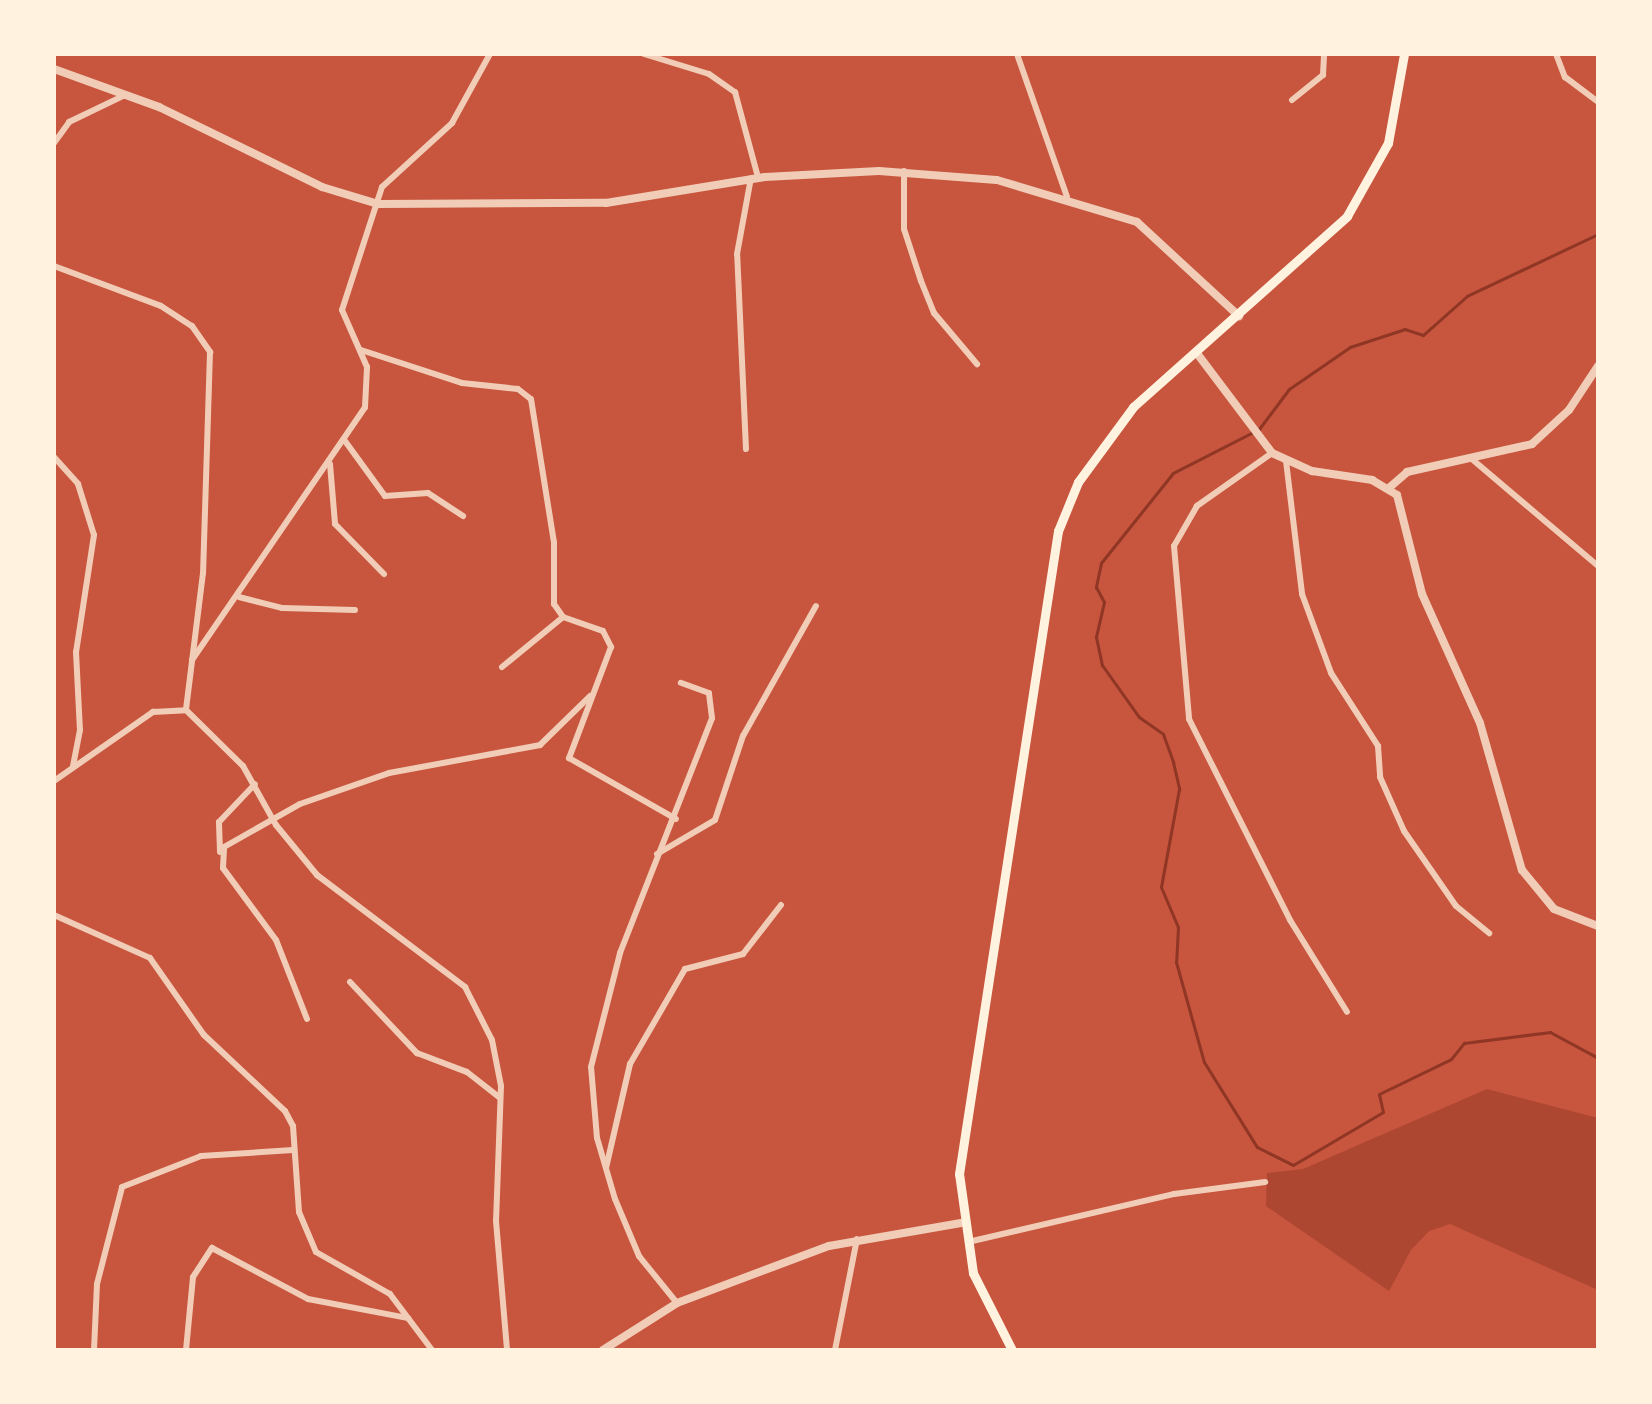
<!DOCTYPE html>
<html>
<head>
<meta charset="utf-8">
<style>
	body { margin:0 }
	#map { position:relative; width:1652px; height:1404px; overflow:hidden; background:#c8553d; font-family:Commissioner,sans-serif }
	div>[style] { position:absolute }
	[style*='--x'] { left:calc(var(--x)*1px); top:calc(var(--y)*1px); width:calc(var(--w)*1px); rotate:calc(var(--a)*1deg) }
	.green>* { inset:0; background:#ae4732 }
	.stream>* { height:3px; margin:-1.5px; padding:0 1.5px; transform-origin:1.5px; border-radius:1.5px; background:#8f3625 }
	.path>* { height:2px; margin:-1px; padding:0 1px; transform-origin:1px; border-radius:1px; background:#fff3e0 }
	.minor>* { height:6px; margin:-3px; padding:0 3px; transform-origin:3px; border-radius:3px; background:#f1ccb7 }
	.tertiary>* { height:8px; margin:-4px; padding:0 4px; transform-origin:4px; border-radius:4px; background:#f1ccb7 }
	.secondary>* { height:9px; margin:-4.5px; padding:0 4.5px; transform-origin:4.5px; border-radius:4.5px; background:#fff3e0 }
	span { translate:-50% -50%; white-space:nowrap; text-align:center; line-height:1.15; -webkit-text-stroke:8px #fff3e0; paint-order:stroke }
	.frame { position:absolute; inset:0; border:56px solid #fff3e0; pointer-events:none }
</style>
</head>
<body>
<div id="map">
	<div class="green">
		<div style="clip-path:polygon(1487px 1089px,1598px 1118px,1598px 1290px,1450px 1224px,1429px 1231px,1411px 1250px,1389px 1291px,1266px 1206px,1267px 1173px,1303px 1169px)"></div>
	</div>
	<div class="stream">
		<div style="--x:1598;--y:234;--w:145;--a:154.7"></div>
		<div style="--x:1467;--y:296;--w:59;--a:138.4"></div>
		<div style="--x:1423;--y:335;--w:19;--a:-162"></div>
		<div style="--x:1405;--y:329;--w:58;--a:161.9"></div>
		<div style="--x:1350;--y:347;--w:74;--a:145.5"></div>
		<div style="--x:1289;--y:389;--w:50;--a:126.9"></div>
		<div style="--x:1259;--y:429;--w:97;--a:152.9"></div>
		<div style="--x:1173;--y:473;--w:115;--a:128.7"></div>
		<div style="--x:1101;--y:563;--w:25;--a:102"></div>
		<div style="--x:1096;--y:587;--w:17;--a:62"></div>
		<div style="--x:1104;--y:602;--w:36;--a:103"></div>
		<div style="--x:1096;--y:637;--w:29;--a:78"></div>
		<div style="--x:1102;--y:665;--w:64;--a:54.6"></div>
		<div style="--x:1139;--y:717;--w:29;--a:35"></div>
		<div style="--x:1163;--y:734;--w:30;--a:70"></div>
		<div style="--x:1173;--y:762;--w:28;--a:77"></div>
		<div style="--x:1179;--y:789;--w:100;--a:100.4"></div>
		<div style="--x:1161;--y:887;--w:43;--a:67"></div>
		<div style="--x:1178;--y:927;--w:35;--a:93"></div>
		<div style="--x:1176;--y:962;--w:104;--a:74.4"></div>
		<div style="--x:1204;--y:1062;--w:100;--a:58.1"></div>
		<div style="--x:1257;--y:1147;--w:40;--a:26.6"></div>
		<div style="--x:1293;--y:1165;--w:104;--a:-30.5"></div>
		<div style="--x:1383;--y:1112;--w:18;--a:-103"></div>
		<div style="--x:1379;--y:1094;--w:80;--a:-25.9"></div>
		<div style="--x:1451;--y:1059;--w:21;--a:-51"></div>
		<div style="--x:1464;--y:1043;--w:87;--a:-7.3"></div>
		<div style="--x:1550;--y:1032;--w:55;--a:28.4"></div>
	</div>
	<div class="path">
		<div style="--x:1597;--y:1350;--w:15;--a:-86"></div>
	</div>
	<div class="minor">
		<div style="--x:644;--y:54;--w:68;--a:17.1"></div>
		<div style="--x:709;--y:74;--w:32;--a:35"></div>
		<div style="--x:735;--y:92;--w:88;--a:74.9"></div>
		<div style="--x:1017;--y:54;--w:151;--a:70.7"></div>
		<div style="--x:1556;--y:54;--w:25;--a:69"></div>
		<div style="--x:1565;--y:77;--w:41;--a:37.1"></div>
		<div style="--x:1292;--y:100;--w:40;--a:-39"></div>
		<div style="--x:1323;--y:75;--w:21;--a:-87"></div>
		<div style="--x:54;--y:143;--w:26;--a:-54"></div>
		<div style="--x:69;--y:122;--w:62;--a:-25.7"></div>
		<div style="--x:904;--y:171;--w:58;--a:90"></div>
		<div style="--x:904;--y:229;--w:55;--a:71.9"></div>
		<div style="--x:921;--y:281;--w:35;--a:68"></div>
		<div style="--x:934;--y:313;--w:67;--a:49.9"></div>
		<div style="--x:54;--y:266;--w:114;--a:20.5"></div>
		<div style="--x:161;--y:306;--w:37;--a:33"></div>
		<div style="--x:192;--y:326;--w:32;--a:55"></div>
		<div style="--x:210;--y:352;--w:221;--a:91.8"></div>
		<div style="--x:203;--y:573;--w:138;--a:97.1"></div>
		<div style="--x:361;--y:350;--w:106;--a:18.1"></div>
		<div style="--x:462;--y:383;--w:56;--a:6.1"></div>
		<div style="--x:518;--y:389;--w:16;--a:38"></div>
		<div style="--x:531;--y:399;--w:145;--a:80.9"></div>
		<div style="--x:554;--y:542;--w:62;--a:90"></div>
		<div style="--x:554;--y:604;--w:16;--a:55"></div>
		<div style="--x:563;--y:617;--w:42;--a:19.3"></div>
		<div style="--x:603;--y:631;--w:18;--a:63"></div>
		<div style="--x:611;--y:647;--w:119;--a:110.7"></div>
		<div style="--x:569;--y:758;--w:123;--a:29.7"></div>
		<div style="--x:345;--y:441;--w:68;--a:54"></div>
		<div style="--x:385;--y:496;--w:43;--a:-4"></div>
		<div style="--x:428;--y:493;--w:42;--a:33.3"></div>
		<div style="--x:746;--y:449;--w:195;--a:-92.6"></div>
		<div style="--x:737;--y:254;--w:77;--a:-79.6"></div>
		<div style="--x:1272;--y:453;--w:92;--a:144.8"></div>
		<div style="--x:1197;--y:506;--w:46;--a:119.9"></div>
		<div style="--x:1174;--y:546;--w:174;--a:85"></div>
		<div style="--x:1189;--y:719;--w:225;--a:63.3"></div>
		<div style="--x:1290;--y:920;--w:108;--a:58.2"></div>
		<div style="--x:54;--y:457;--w:36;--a:48"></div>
		<div style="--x:78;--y:484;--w:53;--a:72.6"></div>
		<div style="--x:94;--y:535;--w:118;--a:98.7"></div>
		<div style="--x:76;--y:652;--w:78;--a:87.1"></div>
		<div style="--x:80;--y:730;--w:37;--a:101"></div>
		<div style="--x:1473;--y:460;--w:164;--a:40.3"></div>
		<div style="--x:1286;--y:461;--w:134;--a:83.1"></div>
		<div style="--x:1302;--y:594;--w:84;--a:69.8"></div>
		<div style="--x:1331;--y:673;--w:87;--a:57.2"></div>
		<div style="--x:1378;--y:746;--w:31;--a:86"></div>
		<div style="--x:1380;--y:777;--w:59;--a:66"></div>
		<div style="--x:1404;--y:831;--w:91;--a:55.3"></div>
		<div style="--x:1456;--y:906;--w:43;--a:39.3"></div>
		<div style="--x:330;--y:464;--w:60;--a:85.2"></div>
		<div style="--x:335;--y:524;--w:70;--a:45.6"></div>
		<div style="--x:239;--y:597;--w:44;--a:14.3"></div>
		<div style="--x:282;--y:608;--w:73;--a:1.6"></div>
		<div style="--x:192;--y:660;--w:306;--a:-55.6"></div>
		<div style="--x:365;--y:407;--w:40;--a:-87.1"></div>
		<div style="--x:367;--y:367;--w:62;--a:-113.7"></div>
		<div style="--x:342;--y:310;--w:129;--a:-72"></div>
		<div style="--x:382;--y:187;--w:95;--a:-42.4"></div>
		<div style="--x:452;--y:123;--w:79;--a:-61.2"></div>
		<div style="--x:502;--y:667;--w:79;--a:-39.3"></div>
		<div style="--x:54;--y:781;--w:121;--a:-34.9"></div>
		<div style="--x:153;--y:712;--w:33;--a:-3"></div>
		<div style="--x:186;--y:710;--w:80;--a:44.5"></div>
		<div style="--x:243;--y:766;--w:68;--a:60.8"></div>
		<div style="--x:276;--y:825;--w:65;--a:50.6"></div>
		<div style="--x:317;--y:875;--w:186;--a:37.1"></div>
		<div style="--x:465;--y:987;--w:59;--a:63"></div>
		<div style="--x:492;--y:1040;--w:47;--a:78.9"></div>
		<div style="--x:501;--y:1086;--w:135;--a:92.1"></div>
		<div style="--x:496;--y:1221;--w:129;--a:85.1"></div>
		<div style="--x:220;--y:852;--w:30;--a:-92"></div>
		<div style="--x:219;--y:822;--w:52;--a:-46.5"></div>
		<div style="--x:657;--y:854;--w:67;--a:-30.4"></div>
		<div style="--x:715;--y:820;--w:89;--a:-71.6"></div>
		<div style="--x:743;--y:736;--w:149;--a:-60.7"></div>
		<div style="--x:54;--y:915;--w:105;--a:24.1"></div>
		<div style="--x:150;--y:958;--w:94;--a:55"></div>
		<div style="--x:204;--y:1035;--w:111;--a:43.2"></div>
		<div style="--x:285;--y:1111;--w:17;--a:62"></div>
		<div style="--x:293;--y:1126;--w:86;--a:86"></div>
		<div style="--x:299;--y:1212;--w:43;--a:67"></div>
		<div style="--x:316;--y:1252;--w:85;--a:29.6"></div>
		<div style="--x:390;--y:1294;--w:70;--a:53.1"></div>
		<div style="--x:350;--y:982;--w:98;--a:46.7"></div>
		<div style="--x:417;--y:1053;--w:53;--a:20.8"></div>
		<div style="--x:467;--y:1072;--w:42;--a:38.2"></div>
		<div style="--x:307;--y:1019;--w:85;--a:-111.4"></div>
		<div style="--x:276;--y:940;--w:89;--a:-126.4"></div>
		<div style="--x:223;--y:868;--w:21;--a:-87"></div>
		<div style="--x:224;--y:847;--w:87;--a:-29.5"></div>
		<div style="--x:300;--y:804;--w:94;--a:-19.2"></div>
		<div style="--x:389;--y:773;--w:154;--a:-10.5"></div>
		<div style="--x:540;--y:745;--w:70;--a:-44.4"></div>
		<div style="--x:606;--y:1168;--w:107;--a:-77"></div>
		<div style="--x:630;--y:1064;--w:110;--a:-59.9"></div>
		<div style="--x:685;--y:969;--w:60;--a:-14.5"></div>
		<div style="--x:743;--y:954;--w:62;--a:-52.2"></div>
		<div style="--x:968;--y:1242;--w:212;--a:-13.1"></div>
		<div style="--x:1174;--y:1194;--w:92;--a:-7.5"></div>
		<div style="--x:677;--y:1303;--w:60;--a:-129"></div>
		<div style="--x:639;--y:1256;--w:62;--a:-112.8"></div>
		<div style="--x:615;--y:1199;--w:64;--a:-106.4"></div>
		<div style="--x:597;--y:1138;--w:71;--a:-94.8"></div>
		<div style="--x:591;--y:1067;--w:118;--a:-75.7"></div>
		<div style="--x:620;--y:953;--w:252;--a:-68.6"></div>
		<div style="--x:712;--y:718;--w:25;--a:-97"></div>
		<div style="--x:709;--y:693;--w:30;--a:-160"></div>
		<div style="--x:94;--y:1350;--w:66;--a:-87.4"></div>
		<div style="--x:97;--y:1284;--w:100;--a:-75.5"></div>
		<div style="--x:122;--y:1187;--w:85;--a:-21.4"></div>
		<div style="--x:201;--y:1156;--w:92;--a:-3.7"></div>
		<div style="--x:186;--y:1350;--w:73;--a:-84.5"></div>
		<div style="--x:193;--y:1277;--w:35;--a:-57"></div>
		<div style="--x:212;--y:1248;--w:109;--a:28"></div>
		<div style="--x:308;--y:1299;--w:102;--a:10.8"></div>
		<div style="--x:835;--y:1350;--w:113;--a:-78.8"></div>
	</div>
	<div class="tertiary">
		<div style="--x:54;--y:69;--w:112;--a:19.9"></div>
		<div style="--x:159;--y:107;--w:182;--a:26.1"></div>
		<div style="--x:322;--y:187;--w:59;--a:16.9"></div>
		<div style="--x:378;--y:204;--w:228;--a:-0.3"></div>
		<div style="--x:606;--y:203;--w:161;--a:-9.3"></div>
		<div style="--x:765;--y:177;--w:114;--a:-3"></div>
		<div style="--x:879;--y:171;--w:118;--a:4.4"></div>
		<div style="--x:997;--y:180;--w:146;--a:16.7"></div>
		<div style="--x:1137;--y:222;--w:139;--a:42.7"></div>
		<div style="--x:1196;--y:352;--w:126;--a:53"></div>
		<div style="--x:1272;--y:453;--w:44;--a:24.2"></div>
		<div style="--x:1312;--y:471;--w:61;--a:8.5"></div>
		<div style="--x:1372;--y:480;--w:29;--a:31"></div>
		<div style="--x:1397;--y:495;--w:102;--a:75.8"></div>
		<div style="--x:1422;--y:594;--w:141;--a:65.8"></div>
		<div style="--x:1480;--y:723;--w:153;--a:74.1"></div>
		<div style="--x:1522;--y:870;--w:50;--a:50.6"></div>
		<div style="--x:1554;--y:909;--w:47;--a:21.1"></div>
		<div style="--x:1390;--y:487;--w:23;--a:-41"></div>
		<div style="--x:1407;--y:472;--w:128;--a:-12.6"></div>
		<div style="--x:1532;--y:444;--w:50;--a:-42.6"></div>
		<div style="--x:1569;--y:410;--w:53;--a:-56.6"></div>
		<div style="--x:603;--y:1350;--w:88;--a:-32.4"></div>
		<div style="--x:677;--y:1303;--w:162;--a:-20.6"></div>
		<div style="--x:829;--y:1246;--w:134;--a:-9.9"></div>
	</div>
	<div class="secondary">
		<div style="--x:1012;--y:1350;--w:86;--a:-116.9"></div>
		<div style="--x:973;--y:1273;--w:100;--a:-98"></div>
		<div style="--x:959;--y:1174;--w:651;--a:-81.25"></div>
		<div style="--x:1058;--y:531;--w:53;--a:-67.8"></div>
		<div style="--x:1078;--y:482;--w:93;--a:-53.7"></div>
		<div style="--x:1133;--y:407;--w:287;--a:-41.7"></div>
		<div style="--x:1347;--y:216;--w:84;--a:-60.7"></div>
		<div style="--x:1388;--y:143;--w:90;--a:-79.8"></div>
	</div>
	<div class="frame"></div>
</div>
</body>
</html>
